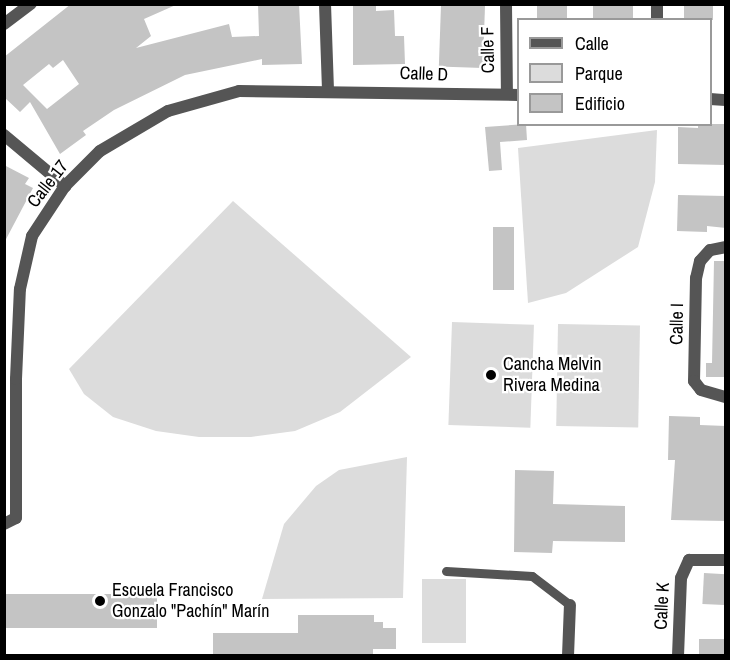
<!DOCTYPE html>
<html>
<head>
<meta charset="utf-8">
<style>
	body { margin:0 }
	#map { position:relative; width:730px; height:660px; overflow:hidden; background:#fff; font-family:"Archivo Narrow",sans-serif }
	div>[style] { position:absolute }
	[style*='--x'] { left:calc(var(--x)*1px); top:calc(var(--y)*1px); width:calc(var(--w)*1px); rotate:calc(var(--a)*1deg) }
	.green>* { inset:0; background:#dcdcdc; transform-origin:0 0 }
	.building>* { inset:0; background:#c4c4c4; transform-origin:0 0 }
	.service>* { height:9px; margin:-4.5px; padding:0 4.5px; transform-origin:4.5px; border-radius:4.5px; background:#555 }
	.minor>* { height:12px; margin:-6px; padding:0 6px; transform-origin:6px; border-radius:6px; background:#555 }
	.dots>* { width:16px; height:16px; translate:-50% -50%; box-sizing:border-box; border:3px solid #fff; border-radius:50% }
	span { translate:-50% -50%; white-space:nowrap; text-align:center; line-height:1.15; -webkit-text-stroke:4.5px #fff; paint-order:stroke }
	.street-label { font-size:18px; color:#000 }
	.poi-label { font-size:18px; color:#000 }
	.left { translate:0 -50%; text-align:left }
	.frame { position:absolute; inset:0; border:6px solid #000; pointer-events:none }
	.legend { position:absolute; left:517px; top:18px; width:195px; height:108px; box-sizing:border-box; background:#fff; border:2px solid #999; margin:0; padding:8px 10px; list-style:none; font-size:18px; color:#000 }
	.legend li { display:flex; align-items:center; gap:12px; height:30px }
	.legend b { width:30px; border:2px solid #999 }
</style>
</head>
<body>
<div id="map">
	<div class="green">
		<div style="clip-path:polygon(657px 130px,655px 182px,638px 247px,566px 293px,528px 303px,518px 148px)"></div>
		<div style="clip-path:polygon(233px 201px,411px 357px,340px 412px,295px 431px,251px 437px,199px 437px,156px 431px,113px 417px,84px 394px,69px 369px)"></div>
		<div style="left:452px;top:322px;width:82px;height:103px;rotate:2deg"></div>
		<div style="left:558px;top:324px;width:82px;height:102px;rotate:1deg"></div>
		<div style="clip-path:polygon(407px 457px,403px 598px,262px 599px,284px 524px,316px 486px,339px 470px)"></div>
		<div style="left:422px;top:579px;width:44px;height:64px"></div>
	</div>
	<div class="building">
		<div style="clip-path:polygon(evenodd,71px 4px,178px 4px,144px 19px,151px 36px,136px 48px,229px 24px,232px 37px,259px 36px,258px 4px,299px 4px,302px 64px,262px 65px,262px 59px,185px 75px,114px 110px,83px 131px,86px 135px,60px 154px,30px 102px,20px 112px,4px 97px,4px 57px,71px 4px,63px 60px,79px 84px,47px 109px,23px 85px,49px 64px,53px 68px,63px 60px)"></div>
		<div style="clip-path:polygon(353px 4px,376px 4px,376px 11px,394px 10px,395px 36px,404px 36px,405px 64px,353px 65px)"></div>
		<div style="left:537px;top:4px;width:30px;height:16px"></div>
		<div style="left:684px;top:4px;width:29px;height:16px"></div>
		<div style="left:485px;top:6px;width:62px;height:44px;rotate:92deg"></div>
		<div style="left:593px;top:6px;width:40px;height:14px"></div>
		<div style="clip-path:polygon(526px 124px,527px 140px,500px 142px,502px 170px,489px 171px,485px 127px)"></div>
		<div style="clip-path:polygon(698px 124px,726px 124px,726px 165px,678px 164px,678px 127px,698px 128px)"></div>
		<div style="clip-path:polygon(4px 165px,29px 178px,25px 184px,33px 188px,4px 243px)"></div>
		<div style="clip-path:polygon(678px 195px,726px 196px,726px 228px,707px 226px,707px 232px,677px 231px)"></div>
		<div style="left:493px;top:227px;width:21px;height:63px"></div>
		<div style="clip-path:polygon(714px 261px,726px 261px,726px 377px,706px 377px,706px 363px,712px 363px)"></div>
		<div style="clip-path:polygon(669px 416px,700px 417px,700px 425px,726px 426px,726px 521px,671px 520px,675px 460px,668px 460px)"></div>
		<div style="clip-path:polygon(515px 470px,554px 471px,553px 504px,625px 506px,625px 542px,553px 541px,552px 553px,514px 552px)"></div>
		<div style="left:704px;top:573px;width:22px;height:31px;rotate:3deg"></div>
		<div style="left:4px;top:594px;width:153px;height:34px"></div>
		<div style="clip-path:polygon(298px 615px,374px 615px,374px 622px,383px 622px,383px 628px,396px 628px,396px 649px,373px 649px,373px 656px,213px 656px,213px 633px,298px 633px)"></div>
		<div style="left:699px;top:639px;width:27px;height:17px"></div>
	</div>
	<div class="service">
		<div style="--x:446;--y:571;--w:86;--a:3.3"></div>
		<div style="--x:532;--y:576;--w:48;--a:37.3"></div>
	</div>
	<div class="minor">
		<div style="--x:325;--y:4;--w:85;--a:88"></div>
		<div style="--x:506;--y:4;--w:90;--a:89.4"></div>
		<div style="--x:657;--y:4;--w:16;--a:90"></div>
		<div style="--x:4;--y:24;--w:34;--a:-37"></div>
		<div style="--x:710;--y:99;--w:16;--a:4"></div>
		<div style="--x:4;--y:135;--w:80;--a:39.9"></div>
		<div style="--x:726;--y:247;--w:16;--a:169"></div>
		<div style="--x:710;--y:250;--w:15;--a:132"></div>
		<div style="--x:700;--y:261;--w:17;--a:103"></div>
		<div style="--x:696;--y:278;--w:103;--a:91.1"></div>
		<div style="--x:694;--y:381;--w:11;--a:52"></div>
		<div style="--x:701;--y:390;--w:26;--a:16"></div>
		<div style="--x:4;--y:524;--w:13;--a:-27"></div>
		<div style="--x:16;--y:518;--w:139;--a:-90"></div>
		<div style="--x:16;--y:379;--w:90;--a:-87.5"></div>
		<div style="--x:20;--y:289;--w:54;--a:-77.2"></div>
		<div style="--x:32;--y:236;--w:60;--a:-56.6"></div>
		<div style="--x:65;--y:186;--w:49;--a:-45"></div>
		<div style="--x:100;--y:151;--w:79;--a:-30.5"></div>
		<div style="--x:168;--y:111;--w:74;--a:-15.7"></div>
		<div style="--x:239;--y:91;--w:279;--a:0.8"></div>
		<div style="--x:568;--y:656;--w:51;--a:-87.8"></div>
		<div style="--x:678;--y:656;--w:78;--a:-87.8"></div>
		<div style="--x:681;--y:578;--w:20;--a:-66"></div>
		<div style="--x:689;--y:560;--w:37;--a:0"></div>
	</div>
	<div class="dots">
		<div style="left:491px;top:375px;background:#000"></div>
		<div style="left:100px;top:601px;background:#000"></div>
	</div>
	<div class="street-label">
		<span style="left:488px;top:50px;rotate:-91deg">Calle F</span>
		<span style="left:424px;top:74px;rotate:2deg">Calle D</span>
		<span style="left:48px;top:184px;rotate:-52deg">Calle 17</span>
		<span style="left:677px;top:324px;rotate:-89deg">Calle I</span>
		<span style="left:662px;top:606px;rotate:-87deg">Calle K</span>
	</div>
	<div class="poi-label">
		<span class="left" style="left:503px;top:375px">Cancha Melvin<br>Rivera Medina</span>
		<span class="left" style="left:112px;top:601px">Escuela Francisco<br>Gonzalo "Pachín" Marín</span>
	</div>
	<div class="frame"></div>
	<ul class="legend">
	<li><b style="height:8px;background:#555"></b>Calle</li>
	<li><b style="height:16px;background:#dcdcdc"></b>Parque</li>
	<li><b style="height:16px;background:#c4c4c4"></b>Edificio</li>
	</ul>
</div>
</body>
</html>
